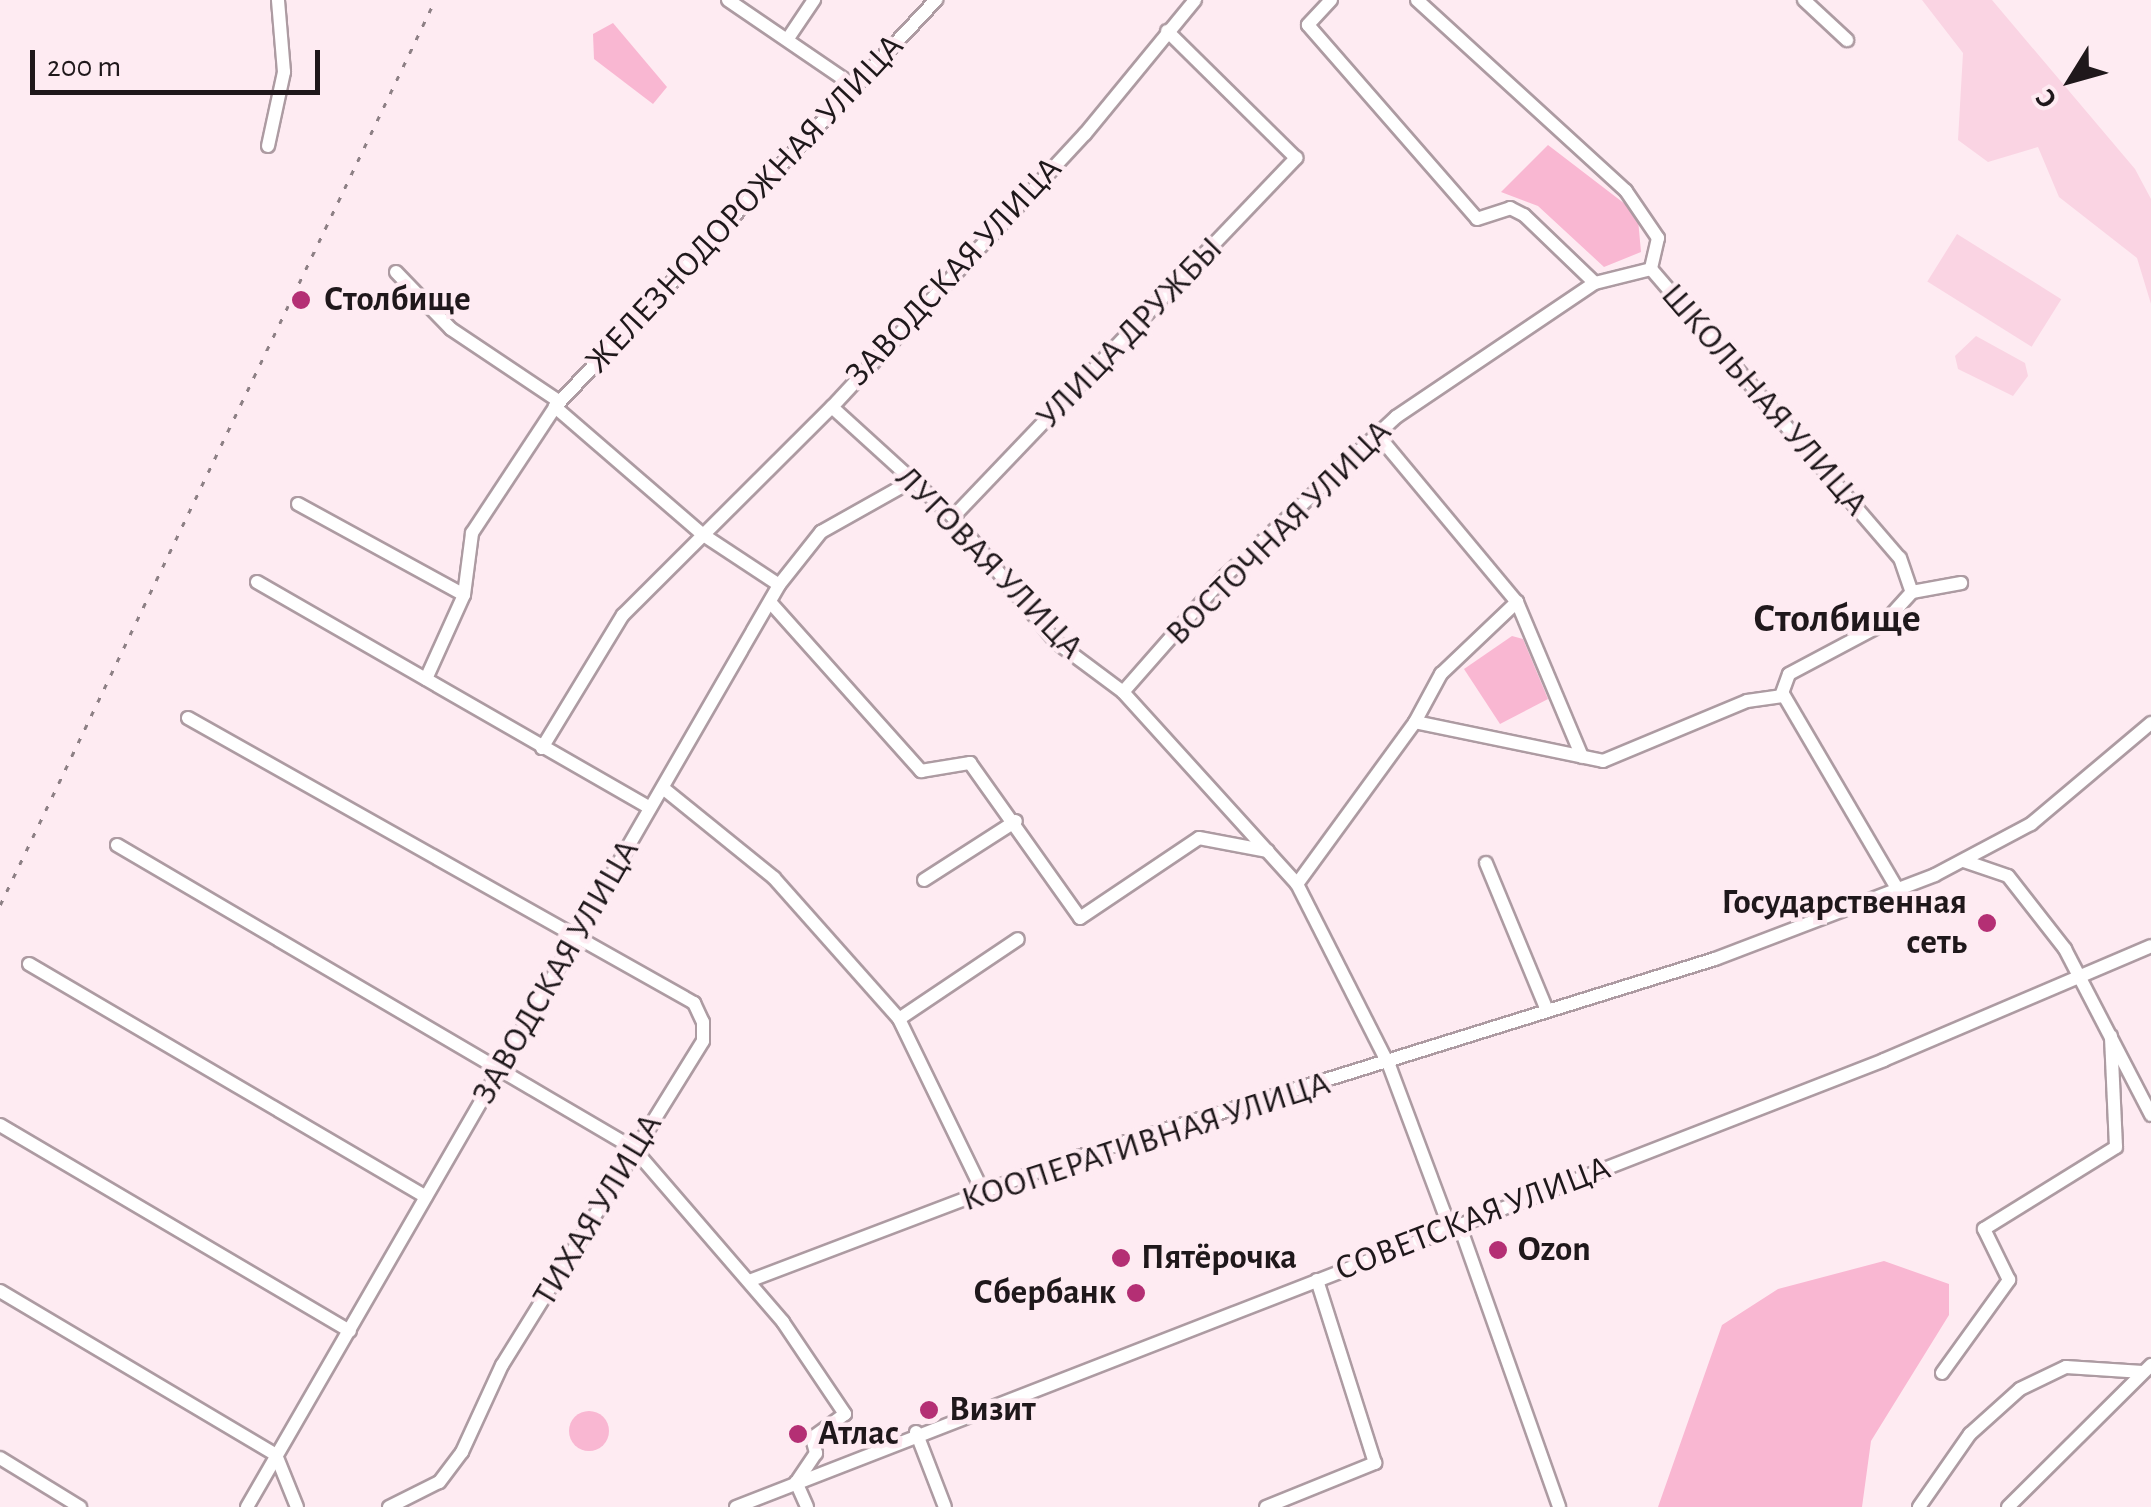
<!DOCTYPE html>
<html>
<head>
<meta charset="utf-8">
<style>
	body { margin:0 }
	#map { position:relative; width:2151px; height:1507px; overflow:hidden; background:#feebf2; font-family:"Alegreya Sans",sans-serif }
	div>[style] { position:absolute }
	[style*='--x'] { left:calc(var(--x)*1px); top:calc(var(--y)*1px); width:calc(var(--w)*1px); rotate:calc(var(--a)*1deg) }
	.green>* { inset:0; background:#fad4e3; transform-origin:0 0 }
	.water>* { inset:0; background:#f9b7d2 }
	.round { border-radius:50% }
	.roads { filter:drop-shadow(2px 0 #ad9ba2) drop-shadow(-2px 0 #ad9ba2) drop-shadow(0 2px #ad9ba2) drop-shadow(0 -2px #ad9ba2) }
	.minor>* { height:12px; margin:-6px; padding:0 6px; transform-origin:6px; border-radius:6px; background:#fff }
	.rail>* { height:2.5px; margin-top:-1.25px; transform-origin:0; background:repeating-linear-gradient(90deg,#8c7f84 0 5px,transparent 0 15px) }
	.dots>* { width:28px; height:28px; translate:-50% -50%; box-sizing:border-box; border:5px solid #feebf2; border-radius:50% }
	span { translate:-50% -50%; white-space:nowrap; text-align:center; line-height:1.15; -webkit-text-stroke:9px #feebf2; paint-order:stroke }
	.street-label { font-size:35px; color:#1f181b }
	.poi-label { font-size:35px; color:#1f181b; font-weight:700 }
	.left { translate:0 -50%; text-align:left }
	.right { translate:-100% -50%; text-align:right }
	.quarter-label { font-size:40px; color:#1f181b; font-weight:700 }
	.north { position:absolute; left:2021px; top:30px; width:100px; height:100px; -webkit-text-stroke:8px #feebf2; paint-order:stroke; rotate:233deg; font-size:28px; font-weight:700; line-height:40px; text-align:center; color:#1f181b }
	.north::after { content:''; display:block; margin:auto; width:35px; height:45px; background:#1f181b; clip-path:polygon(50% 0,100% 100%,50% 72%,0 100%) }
	.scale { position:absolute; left:30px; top:50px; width:290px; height:45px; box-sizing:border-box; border:5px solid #1f181b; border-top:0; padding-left:12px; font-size:30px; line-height:35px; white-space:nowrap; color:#1f181b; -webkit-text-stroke:8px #feebf2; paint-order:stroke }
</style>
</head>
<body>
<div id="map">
	<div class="green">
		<div style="clip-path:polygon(1922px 0,1992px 0,2135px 169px,2151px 199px,2151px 304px,2137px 258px,2059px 197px,2038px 147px,1988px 162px,1958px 140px,1963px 53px)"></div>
		<div style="left:1957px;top:234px;width:123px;height:56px;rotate:32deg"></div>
		<div style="clip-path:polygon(1976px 336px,2025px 363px,2028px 376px,2013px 396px,1958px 369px,1955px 356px)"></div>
	</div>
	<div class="water">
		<div style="clip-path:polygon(613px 23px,667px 87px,653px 104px,594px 59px,593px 34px)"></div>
		<div style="clip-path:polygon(1548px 145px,1625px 204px,1638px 219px,1641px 252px,1604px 267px,1538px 206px,1501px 192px)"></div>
		<div style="clip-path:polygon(1512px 636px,1523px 639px,1548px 699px,1500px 724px,1464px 669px)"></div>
		<div style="clip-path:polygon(1884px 1261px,1949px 1284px,1949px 1315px,1871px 1441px,1862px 1507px,1658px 1507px,1722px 1325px,1778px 1289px)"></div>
		<div class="round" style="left:569px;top:1411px;width:40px;height:40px"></div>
	</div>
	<div class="roads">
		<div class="minor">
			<div style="--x:728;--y:0;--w:149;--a:34.3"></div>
			<div style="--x:1331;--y:0;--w:34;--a:133"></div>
			<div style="--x:1308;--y:25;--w:257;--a:48.9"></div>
			<div style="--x:1477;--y:219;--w:35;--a:-18"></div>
			<div style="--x:1510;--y:208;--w:16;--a:27"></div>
			<div style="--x:1524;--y:215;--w:98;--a:43.8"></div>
			<div style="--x:1417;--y:0;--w:283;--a:42.4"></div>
			<div style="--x:1626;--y:191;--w:57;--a:55.8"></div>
			<div style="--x:1658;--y:238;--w:32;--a:103"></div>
			<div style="--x:1804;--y:0;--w:59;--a:42.9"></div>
			<div style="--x:789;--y:37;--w:45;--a:-56"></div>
			<div style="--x:268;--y:146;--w:76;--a:-77.8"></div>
			<div style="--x:284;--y:72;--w:72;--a:-94.8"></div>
			<div style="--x:1651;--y:269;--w:381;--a:49.3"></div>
			<div style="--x:1900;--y:558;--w:36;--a:71"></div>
			<div style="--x:396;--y:272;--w:79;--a:46"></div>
			<div style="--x:451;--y:329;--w:128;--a:33.8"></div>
			<div style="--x:557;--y:400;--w:7;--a:106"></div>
			<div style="--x:555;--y:407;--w:194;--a:40.8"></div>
			<div style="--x:702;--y:534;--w:92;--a:33.5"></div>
			<div style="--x:832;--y:407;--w:164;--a:42.3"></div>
			<div style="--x:953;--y:517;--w:162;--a:50.5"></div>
			<div style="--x:1056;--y:642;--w:84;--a:36.7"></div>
			<div style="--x:1123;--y:692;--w:259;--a:47.8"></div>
			<div style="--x:1297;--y:884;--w:203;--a:63.1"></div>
			<div style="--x:1389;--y:1065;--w:174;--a:69.5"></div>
			<div style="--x:1381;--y:439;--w:212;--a:50.2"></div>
			<div style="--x:1517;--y:602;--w:168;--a:67.2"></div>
			<div style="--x:298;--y:504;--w:189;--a:28.7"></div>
			<div style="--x:464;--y:595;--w:63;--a:-82.6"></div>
			<div style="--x:472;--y:533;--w:151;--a:-56.6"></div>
			<div style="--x:555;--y:407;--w:558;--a:-46.89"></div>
			<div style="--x:953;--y:517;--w:497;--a:-46.3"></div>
			<div style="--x:1296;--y:158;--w:181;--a:-135.4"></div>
			<div style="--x:257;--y:582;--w:453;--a:29.9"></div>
			<div style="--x:770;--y:602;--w:227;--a:48.2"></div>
			<div style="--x:921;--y:771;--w:50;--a:-9.3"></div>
			<div style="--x:970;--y:763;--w:190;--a:54.6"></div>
			<div style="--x:1080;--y:918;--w:143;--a:-33.9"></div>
			<div style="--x:1199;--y:838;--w:70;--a:10.7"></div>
			<div style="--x:426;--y:679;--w:92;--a:-65.7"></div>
			<div style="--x:1123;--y:692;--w:153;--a:-48.7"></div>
			<div style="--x:1224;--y:577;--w:235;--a:-42.9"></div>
			<div style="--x:1396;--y:417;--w:240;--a:-34"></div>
			<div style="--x:1595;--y:283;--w:58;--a:-14"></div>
			<div style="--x:1783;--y:694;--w:227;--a:59.6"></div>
			<div style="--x:188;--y:718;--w:581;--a:29.39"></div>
			<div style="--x:694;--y:1003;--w:21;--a:65"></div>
			<div style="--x:703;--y:1022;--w:19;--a:90"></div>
			<div style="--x:703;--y:1041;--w:381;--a:121.8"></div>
			<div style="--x:502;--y:1365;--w:96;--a:114.7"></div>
			<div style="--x:462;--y:1452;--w:38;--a:127"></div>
			<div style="--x:439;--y:1482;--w:56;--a:153.4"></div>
			<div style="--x:1415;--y:722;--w:55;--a:-61.6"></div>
			<div style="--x:1441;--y:674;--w:105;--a:-43.5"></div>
			<div style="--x:542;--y:748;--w:156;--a:-58.7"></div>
			<div style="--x:623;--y:615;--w:295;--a:-44.9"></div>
			<div style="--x:832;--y:407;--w:372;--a:-47.2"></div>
			<div style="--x:1085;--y:134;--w:173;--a:-50.6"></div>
			<div style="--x:663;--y:788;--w:143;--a:39"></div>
			<div style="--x:774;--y:878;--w:188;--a:48.4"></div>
			<div style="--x:899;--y:1019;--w:192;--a:64.1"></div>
			<div style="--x:117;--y:845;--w:598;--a:30.42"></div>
			<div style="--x:633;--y:1148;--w:230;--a:49.2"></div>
			<div style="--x:783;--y:1322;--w:111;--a:56"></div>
			<div style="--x:845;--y:1414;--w:41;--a:144"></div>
			<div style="--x:812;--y:1438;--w:16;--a:75"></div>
			<div style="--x:816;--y:1453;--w:32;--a:124"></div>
			<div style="--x:1964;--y:861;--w:46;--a:18.8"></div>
			<div style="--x:2008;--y:876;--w:93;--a:52"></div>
			<div style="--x:2065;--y:949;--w:187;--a:62.6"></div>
			<div style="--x:1486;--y:863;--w:157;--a:67.5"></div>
			<div style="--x:924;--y:880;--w:109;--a:-32.7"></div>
			<div style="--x:1297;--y:884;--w:200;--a:-53.9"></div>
			<div style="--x:1415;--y:722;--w:192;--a:11.7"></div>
			<div style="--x:1603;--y:761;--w:156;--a:-22.6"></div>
			<div style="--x:1747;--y:701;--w:34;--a:-8"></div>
			<div style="--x:1781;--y:696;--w:23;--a:-70"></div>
			<div style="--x:1789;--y:674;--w:106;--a:-28"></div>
			<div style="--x:1883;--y:624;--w:43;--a:-47.8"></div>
			<div style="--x:1912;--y:592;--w:50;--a:-10.4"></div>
			<div style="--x:29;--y:964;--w:460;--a:30.4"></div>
			<div style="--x:899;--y:1019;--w:143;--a:-33.9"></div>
			<div style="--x:0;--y:1125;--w:406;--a:30.5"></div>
			<div style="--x:1459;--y:1224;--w:300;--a:70.5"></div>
			<div style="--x:749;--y:1281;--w:341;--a:-20.8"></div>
			<div style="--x:1068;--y:1160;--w:678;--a:-17.26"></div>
			<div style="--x:1715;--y:959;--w:235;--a:-20.9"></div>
			<div style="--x:1935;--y:875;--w:109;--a:-28"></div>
			<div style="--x:2031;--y:824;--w:157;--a:-40.1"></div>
			<div style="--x:0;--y:1291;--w:321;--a:30.7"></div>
			<div style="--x:276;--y:1455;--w:56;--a:68"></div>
			<div style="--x:1942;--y:1373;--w:115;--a:-54.2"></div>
			<div style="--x:2009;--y:1280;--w:57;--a:-116.1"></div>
			<div style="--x:1984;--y:1229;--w:155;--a:-31.8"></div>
			<div style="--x:2116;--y:1147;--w:111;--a:-92.6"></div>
			<div style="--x:916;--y:1432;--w:80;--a:68.9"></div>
			<div style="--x:0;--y:1458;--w:94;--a:31.5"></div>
			<div style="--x:796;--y:1482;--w:27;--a:66"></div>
			<div style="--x:247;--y:1507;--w:1064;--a:-60.01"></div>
			<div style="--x:779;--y:585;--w:68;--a:-51.6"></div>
			<div style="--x:821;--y:532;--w:104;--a:-29.3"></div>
			<div style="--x:736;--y:1507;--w:1232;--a:-21.27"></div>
			<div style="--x:1884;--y:1060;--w:290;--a:-23.1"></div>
			<div style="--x:1266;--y:1507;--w:118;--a:-22"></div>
			<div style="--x:1375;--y:1463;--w:192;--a:-107.6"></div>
			<div style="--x:1919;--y:1507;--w:89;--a:-55.1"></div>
			<div style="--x:1970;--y:1434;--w:67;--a:-42"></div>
			<div style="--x:2020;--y:1389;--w:51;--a:-25.6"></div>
			<div style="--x:2066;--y:1367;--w:77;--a:3.7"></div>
			<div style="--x:2008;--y:1507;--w:202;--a:-44.8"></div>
		</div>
	</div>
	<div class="rail">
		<div style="--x:0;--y:905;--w:1004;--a:-64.33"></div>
	</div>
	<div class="dots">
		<div style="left:301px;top:300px;background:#b42f74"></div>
		<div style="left:1987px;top:923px;background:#b42f74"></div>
		<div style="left:1498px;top:1250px;background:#b42f74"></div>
		<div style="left:1121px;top:1258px;background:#b42f74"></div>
		<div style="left:1136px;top:1293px;background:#b42f74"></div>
		<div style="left:929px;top:1410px;background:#b42f74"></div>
		<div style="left:798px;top:1434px;background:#b42f74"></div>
	</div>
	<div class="street-label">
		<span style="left:745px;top:204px;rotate:-47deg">ЖЕЛЕЗНОДОРОЖНАЯ УЛИЦА</span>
		<span style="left:954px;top:272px;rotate:-47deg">ЗАВОДСКАЯ УЛИЦА</span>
		<span style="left:1130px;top:333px;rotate:-46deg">УЛИЦА ДРУЖБЫ</span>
		<span style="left:1764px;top:400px;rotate:49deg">ШКОЛЬНАЯ УЛИЦА</span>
		<span style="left:1279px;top:533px;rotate:-45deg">ВОСТОЧНАЯ УЛИЦА</span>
		<span style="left:989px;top:563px;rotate:46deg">ЛУГОВАЯ УЛИЦА</span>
		<span style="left:556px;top:972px;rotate:-60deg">ЗАВОДСКАЯ УЛИЦА</span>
		<span style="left:1146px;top:1142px;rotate:-18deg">КООПЕРАТИВНАЯ УЛИЦА</span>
		<span style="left:598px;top:1210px;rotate:-59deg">ТИХАЯ УЛИЦА</span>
		<span style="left:1473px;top:1219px;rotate:-21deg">СОВЕТСКАЯ УЛИЦА</span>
	</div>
	<div class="poi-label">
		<span class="left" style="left:324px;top:300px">Столбище</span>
		<span class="right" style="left:1967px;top:923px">Государственная<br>сеть</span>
		<span class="left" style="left:1518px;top:1250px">Ozon</span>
		<span class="left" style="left:1141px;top:1258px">Пятёрочка</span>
		<span class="right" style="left:1116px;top:1293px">Сбербанк</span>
		<span class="left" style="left:949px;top:1410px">Визит</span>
		<span class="left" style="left:818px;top:1434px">Атлас</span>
	</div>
	<div class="quarter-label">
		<span style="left:1837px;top:619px">Столбище</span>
	</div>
	<div class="north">С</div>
	<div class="scale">200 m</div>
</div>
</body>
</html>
